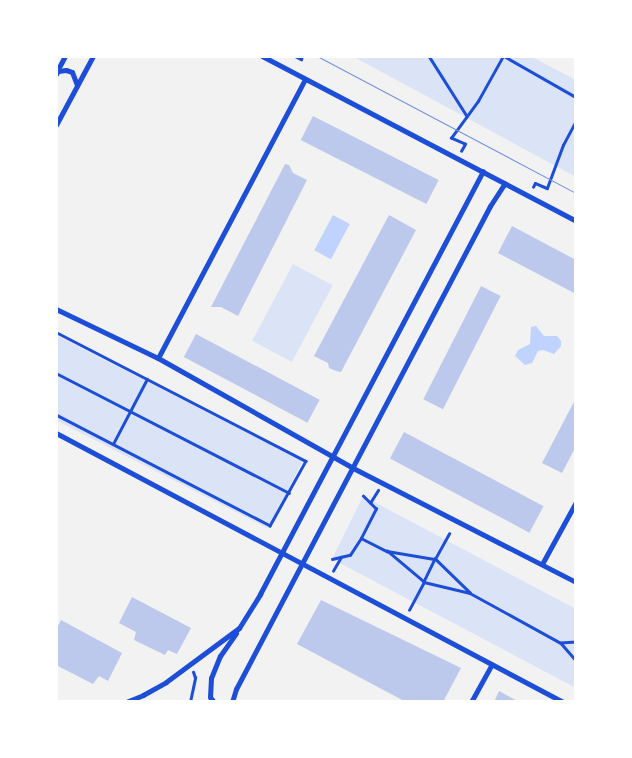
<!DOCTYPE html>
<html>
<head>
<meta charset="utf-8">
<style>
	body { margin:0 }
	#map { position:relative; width:632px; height:758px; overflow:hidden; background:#f2f2f2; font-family:"Archivo Narrow",sans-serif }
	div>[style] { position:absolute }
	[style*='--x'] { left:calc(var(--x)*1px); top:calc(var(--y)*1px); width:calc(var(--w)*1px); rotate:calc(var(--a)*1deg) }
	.green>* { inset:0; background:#dbe4f7; transform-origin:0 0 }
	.water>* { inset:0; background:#bfd3fe; transform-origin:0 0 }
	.building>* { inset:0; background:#bdc9ec; transform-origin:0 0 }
	.path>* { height:2.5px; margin:-1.25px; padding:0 1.25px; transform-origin:1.25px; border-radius:1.25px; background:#1d4ed8 }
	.minor>* { height:5px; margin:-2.5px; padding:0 2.5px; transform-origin:2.5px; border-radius:2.5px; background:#1d4ed8 }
	.tram>* { height:1px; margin:-0.5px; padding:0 0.5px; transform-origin:0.5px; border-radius:0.5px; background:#7290e2 }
	span { translate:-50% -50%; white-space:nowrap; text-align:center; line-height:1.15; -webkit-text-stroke:4px #fff; paint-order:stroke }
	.frame { position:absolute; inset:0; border:58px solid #fff; pointer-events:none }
</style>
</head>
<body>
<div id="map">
	<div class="green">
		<div style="clip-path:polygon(352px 56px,530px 56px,576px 80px,576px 177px)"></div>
		<div style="left:293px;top:264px;width:45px;height:87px;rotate:28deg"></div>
		<div style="left:56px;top:335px;width:277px;height:76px;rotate:27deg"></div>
		<div style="clip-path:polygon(363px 496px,576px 609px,576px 688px,332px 559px)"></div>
	</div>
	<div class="water">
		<div style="left:333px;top:215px;width:19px;height:40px;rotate:28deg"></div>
		<div style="clip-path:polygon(536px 326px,544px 336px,557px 336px,561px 341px,561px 346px,554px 354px,543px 350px,538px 351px,532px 363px,525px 365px,515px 356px,518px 350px,530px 344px,531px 327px)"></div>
	</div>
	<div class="building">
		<div style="left:313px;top:116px;width:141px;height:27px;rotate:27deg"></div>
		<div style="clip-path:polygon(285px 164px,289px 165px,293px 173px,307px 180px,238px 316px,221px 307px,211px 307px)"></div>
		<div style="clip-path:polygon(389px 215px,416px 230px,341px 372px,336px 371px,329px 368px,328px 363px,314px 356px)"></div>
		<div style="clip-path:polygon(512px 226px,576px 260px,576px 294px,498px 253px)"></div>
		<div style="left:481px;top:286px;width:22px;height:127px;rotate:27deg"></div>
		<div style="left:196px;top:334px;width:140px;height:26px;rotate:28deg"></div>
		<div style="clip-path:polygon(576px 398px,576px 446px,562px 473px,542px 463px)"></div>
		<div style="left:404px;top:432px;width:158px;height:30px;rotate:28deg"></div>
		<div style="clip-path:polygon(132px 597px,191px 628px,177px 654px,168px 650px,165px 655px,134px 640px,136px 632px,119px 623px)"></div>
		<div style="clip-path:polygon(321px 600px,461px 668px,443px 702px,406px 702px,297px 644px)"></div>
		<div style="clip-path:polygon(61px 620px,122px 653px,108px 681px,99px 676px,93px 684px,56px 665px,56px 630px)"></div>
		<div style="clip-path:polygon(499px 691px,519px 702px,494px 702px)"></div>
	</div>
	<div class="path">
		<div style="--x:295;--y:56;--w:7;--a:27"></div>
		<div style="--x:301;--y:59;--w:3;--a:-72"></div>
		<div style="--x:429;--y:56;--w:71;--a:57.7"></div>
		<div style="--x:504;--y:56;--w:83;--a:29.7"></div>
		<div style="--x:461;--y:151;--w:8;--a:-60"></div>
		<div style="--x:465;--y:144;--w:15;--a:-157"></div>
		<div style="--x:451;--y:138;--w:46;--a:-53.9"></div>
		<div style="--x:478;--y:101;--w:51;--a:-60.9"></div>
		<div style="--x:533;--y:187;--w:4;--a:-63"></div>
		<div style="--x:535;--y:183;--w:13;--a:23"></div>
		<div style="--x:547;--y:188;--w:46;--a:-69.6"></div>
		<div style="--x:563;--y:145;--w:27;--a:-62"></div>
		<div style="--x:56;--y:332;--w:281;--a:27.3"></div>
		<div style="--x:306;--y:461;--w:74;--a:119"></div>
		<div style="--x:270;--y:526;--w:241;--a:-152.6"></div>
		<div style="--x:56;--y:373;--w:262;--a:27.2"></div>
		<div style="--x:113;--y:444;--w:73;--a:-62.4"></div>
		<div style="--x:370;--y:503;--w:15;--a:-58"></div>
		<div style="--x:361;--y:538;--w:33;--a:-63"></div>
		<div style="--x:376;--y:509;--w:18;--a:-135"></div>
		<div style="--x:332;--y:559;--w:18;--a:-13"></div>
		<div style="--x:350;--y:555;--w:20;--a:-57"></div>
		<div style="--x:361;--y:538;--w:29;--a:27"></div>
		<div style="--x:333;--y:571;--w:16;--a:-60"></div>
		<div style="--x:470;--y:593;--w:49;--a:-135.8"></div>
		<div style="--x:435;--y:559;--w:25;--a:116"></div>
		<div style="--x:424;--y:582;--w:47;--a:13.4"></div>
		<div style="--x:470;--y:593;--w:104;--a:28.8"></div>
		<div style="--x:409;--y:610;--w:32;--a:-62"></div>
		<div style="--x:424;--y:582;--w:48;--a:-140"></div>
		<div style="--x:387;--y:551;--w:49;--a:9.5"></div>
		<div style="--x:435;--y:559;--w:29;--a:-61"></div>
		<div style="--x:576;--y:642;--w:15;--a:176"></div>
		<div style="--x:561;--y:643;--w:23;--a:49"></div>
		<div style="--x:190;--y:702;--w:25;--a:-78"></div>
		<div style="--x:195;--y:678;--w:6;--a:-108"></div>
	</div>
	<div class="minor">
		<div style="--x:262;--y:56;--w:355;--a:27.7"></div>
		<div style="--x:57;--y:71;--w:17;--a:-62"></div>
		<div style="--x:56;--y:74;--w:4;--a:-56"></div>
		<div style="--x:58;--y:71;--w:8;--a:-7"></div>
		<div style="--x:66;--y:70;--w:6;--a:18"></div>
		<div style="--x:72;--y:72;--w:14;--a:69"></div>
		<div style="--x:56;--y:125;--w:78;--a:-61.8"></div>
		<div style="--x:56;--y:309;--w:113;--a:25.7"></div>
		<div style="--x:158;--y:358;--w:224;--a:29.4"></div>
		<div style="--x:353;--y:468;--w:250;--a:27.1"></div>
		<div style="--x:158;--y:358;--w:315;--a:-62.2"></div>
		<div style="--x:56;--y:433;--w:574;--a:27.95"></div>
		<div style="--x:542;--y:564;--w:71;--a:-61.3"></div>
		<div style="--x:126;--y:702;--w:18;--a:-22"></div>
		<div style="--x:143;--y:695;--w:26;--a:-29"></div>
		<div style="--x:166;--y:682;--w:91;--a:-36.5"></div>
		<div style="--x:239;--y:628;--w:40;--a:-58"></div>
		<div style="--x:260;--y:594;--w:478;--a:-62.2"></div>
		<div style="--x:214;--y:702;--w:6;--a:-129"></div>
		<div style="--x:210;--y:697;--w:19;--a:-87"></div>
		<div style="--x:211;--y:678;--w:24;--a:-68"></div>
		<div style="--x:220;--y:656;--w:28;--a:-55"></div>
		<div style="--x:232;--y:702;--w:14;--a:-73"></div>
		<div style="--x:236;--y:689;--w:546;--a:-62.26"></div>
		<div style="--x:490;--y:206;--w:27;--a:-57"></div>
		<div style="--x:471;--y:702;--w:43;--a:-61.1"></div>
	</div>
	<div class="tram">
		<div style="--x:317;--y:56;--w:293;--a:27.9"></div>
	</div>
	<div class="frame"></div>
</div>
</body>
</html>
